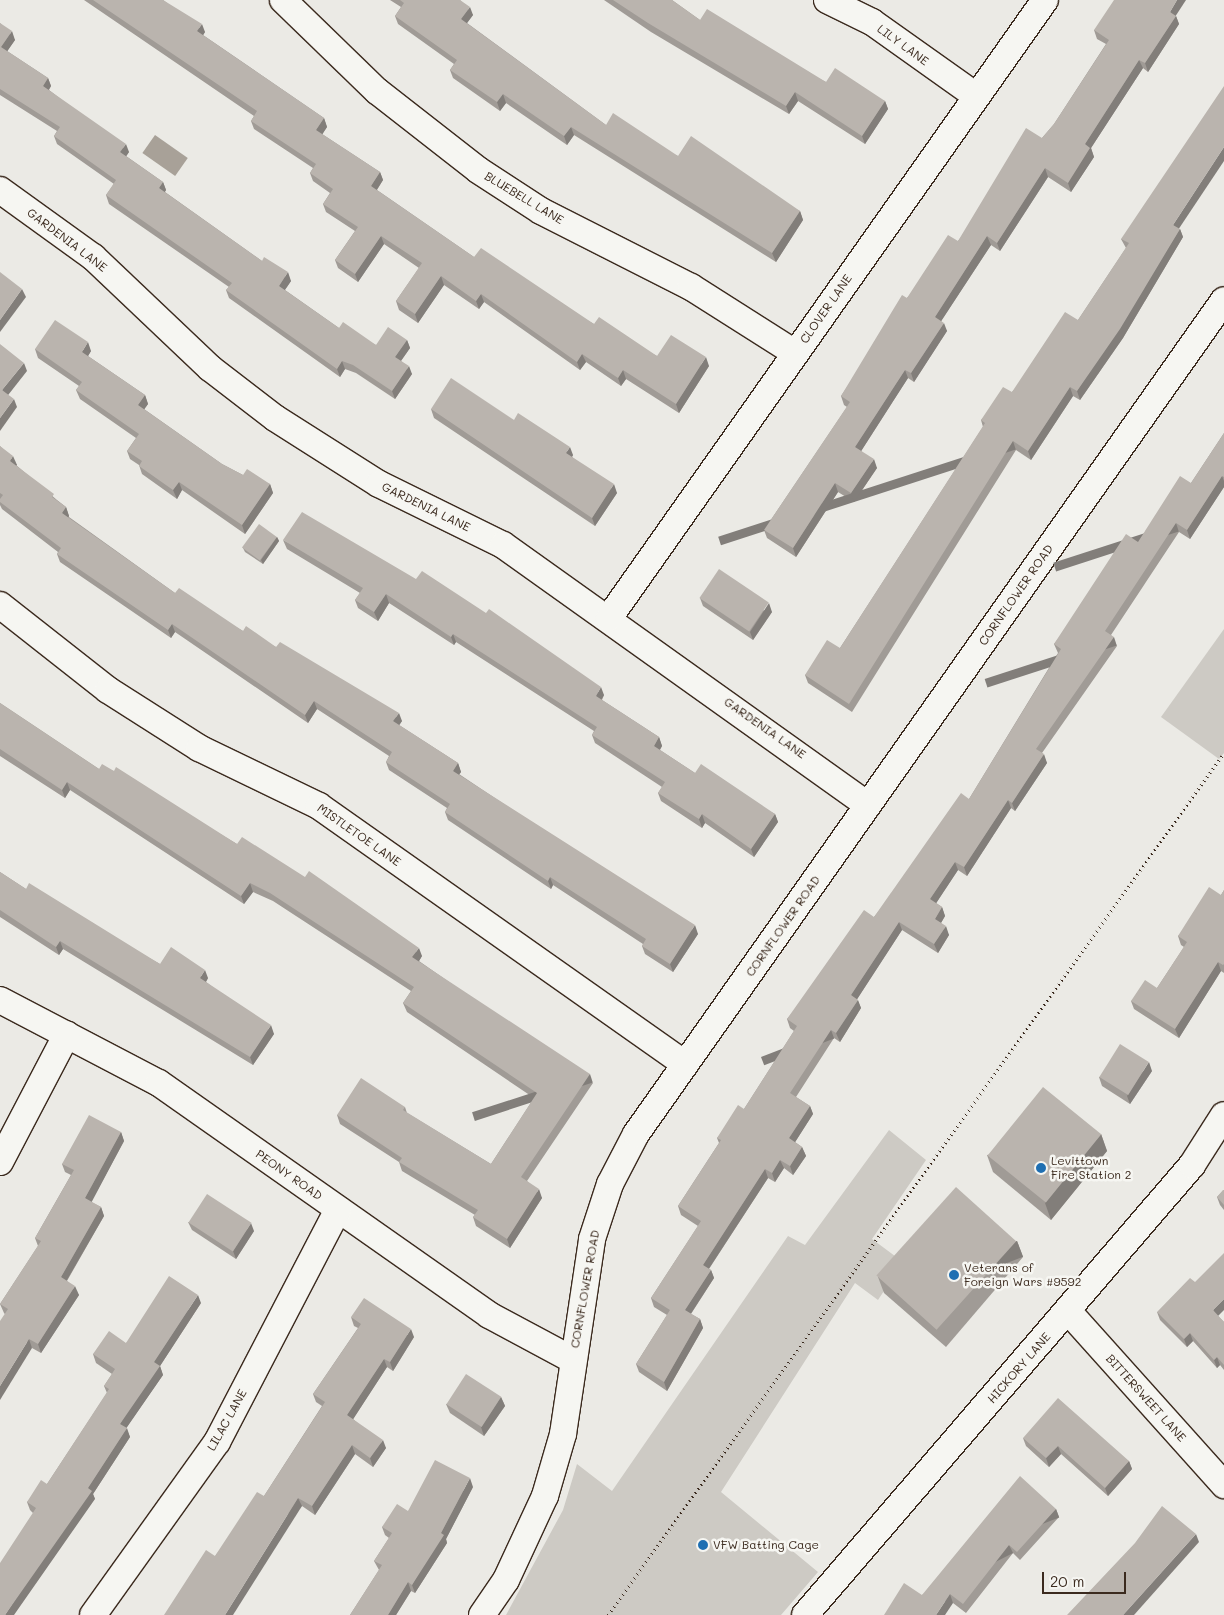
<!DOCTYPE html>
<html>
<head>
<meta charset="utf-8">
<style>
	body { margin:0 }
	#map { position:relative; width:1224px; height:1615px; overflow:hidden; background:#ebeae5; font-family:Mali,sans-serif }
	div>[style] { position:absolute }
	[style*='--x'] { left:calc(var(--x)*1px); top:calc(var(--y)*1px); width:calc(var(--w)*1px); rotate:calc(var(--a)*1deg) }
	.green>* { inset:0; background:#cdcac4 }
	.water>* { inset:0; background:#a8a198; transform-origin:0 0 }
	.path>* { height:3px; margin-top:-1.5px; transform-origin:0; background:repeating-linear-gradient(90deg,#3b2a1e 0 1px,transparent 0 5px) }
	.roads { filter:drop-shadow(1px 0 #3b2a1e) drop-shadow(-1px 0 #3b2a1e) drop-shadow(0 1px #3b2a1e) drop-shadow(0 -1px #3b2a1e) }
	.street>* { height:26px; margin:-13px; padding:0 13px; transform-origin:13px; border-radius:13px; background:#f6f6f2 }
	.wall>* { inset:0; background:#a09b96 }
	.shaded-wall>* { inset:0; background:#827e7a; transform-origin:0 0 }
	.building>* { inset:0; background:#bab4ae; transform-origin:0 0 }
	.dots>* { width:14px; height:14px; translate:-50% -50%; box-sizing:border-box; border:2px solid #f6f6f2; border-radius:50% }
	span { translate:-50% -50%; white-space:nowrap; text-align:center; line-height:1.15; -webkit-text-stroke:5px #f6f6f2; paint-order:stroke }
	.street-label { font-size:12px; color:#3b2a1e }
	.poi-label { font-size:12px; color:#3b2a1e }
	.left { translate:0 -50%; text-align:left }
	.scale { position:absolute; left:1042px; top:1572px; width:84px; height:22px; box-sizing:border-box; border:2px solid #3b2a1e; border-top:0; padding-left:6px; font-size:15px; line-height:18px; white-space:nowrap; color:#3b2a1e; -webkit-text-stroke:4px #f6f6f2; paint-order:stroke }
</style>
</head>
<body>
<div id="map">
	<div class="green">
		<div style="clip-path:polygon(1224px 629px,1224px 753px,1219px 759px,1161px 717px)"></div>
		<div style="clip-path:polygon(889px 1130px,926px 1160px,872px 1239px,903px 1262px,878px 1300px,855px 1283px,721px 1492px,818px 1572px,781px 1615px,506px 1615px,563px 1510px,577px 1464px,612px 1491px,788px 1236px,805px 1245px)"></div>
	</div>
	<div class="water">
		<div style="left:155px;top:135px;width:40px;height:22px;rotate:35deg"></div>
	</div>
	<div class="path">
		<div style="--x:608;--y:1615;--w:1059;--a:-54.45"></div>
	</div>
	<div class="roads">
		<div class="street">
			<div style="--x:283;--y:0;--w:131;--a:44.1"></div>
			<div style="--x:377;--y:91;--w:128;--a:38"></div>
			<div style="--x:478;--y:170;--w:75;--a:33.1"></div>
			<div style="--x:541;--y:211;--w:168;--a:26.9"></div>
			<div style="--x:691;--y:287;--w:123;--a:32.4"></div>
			<div style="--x:827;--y:0;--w:50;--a:26.1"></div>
			<div style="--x:872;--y:22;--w:128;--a:35.4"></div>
			<div style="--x:0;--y:190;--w:115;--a:35.8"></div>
			<div style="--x:93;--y:257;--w:161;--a:43.5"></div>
			<div style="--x:210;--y:368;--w:82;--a:37.6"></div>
			<div style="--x:275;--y:418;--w:123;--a:32.4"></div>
			<div style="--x:379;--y:484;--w:138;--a:26.2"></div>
			<div style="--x:503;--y:545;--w:448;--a:35.5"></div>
			<div style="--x:0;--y:605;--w:137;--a:38.2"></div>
			<div style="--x:108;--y:690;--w:108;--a:32.5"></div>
			<div style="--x:199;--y:748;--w:133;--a:25.8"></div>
			<div style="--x:319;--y:806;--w:448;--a:35.2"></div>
			<div style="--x:609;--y:618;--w:756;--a:-54.8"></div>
			<div style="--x:0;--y:1000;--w:179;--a:27.6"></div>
			<div style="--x:159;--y:1083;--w:403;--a:35.1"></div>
			<div style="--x:489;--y:1315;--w:95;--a:28.2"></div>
			<div style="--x:0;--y:1162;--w:144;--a:-62.4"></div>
			<div style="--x:1068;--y:1311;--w:234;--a:48.1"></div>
			<div style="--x:93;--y:1615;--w:213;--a:-54.4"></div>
			<div style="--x:217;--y:1442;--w:262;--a:-62.5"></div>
			<div style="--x:482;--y:1615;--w:42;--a:-55.6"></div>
			<div style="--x:506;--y:1580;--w:93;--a:-65.1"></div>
			<div style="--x:545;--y:1496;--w:65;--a:-73.8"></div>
			<div style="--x:563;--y:1434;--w:197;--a:-81.5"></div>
			<div style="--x:592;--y:1239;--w:58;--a:-71.9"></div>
			<div style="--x:610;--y:1184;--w:56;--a:-62.5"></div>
			<div style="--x:636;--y:1134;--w:1020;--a:-54.81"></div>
			<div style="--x:805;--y:1615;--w:594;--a:-49.3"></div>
			<div style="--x:1192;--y:1165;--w:59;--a:-57.4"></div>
		</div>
	</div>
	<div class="wall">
		<div style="clip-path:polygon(84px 0,163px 0,205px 32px,203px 35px,324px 118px,327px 127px,322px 134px,380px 172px,383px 180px,377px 190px,474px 257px,594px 324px,657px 356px,709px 366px,679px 413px,626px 379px,621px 386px,586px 362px,580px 370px,484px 302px,479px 309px,444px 285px,418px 323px,399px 310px,396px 301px,419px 268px,384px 244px,358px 282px,338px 268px,335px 260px,355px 231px,326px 212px,323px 204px,330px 193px,313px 181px,310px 173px,313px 168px,254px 129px,251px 121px,254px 116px)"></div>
		<div style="clip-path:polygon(390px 0,460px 0,473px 15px,467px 23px,606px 125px,678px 156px,800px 211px,803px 220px,776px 262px,574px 135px,567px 145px,506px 103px,500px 111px,453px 78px,450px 70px,454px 64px,398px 24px,395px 16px,401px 7px)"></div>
		<div style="clip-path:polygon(604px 0,672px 0,700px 20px,826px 82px,885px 101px,888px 109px,865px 144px,798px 101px,789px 114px,651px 32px)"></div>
		<div style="clip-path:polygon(1176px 16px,1179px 24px,1148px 72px,1143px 68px,1091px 148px,1094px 157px,1071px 192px,1048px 177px,1000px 251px,991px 245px,941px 321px,947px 331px,914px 382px,908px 378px,861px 451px,877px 468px,854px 502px,838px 492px,796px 557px,767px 538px,764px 530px,847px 407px,844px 405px,841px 396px,907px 298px,958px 241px,1042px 138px,1054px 124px,1106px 44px,1097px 39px,1094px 30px)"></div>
		<div style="clip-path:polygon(0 23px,15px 40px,7px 51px,48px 78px,51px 86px,49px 90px,129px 152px,126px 156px,163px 182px,166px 190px,165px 192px,262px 261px,291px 281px,285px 290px,339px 328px,376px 345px,407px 340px,410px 348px,401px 361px,412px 374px,395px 399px,356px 373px,345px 369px,340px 377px,229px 298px,226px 290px,229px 287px,109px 204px,106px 195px,114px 184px,57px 144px,54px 136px,57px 131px,0 95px)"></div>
		<div style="clip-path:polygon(1180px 229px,1183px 237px,1123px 338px,1080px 400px,1073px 396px,1031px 460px,1016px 450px,852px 712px,808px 683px,805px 675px,840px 648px,983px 427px,981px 420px,1012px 392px,1078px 320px,1126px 248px,1121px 239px)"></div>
		<div style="clip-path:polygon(35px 349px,91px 351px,88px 356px,145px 395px,148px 404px,144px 409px,222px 464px,243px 475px,270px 484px,273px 493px,245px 534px,182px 490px,177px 499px,142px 474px,139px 465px,130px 459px,127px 451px,136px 438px,80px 399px,76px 390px,79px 386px,38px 358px)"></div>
		<div style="clip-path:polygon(431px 409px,514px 420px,573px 455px,572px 457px,617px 493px,595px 526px,434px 418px)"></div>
		<div style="clip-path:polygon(1224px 433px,1224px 487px,1190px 539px,1179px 532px,1111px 635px,1117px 646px,1042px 753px,1047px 763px,1015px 811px,1011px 808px,967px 876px,958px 870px,936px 903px,942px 907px,945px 916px,941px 923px,949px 935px,938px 953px,902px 930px,857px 999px,861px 1008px,840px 1042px,834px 1038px,796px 1097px,810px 1106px,813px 1114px,795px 1142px,802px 1147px,806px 1156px,793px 1175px,784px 1168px,775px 1182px,768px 1178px,709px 1269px,711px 1270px,714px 1278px,691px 1314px,700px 1319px,703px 1328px,667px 1391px,639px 1372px,636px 1364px,667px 1315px,654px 1307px,651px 1298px,698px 1226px,681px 1215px,678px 1206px,719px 1143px,717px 1138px,744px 1109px,794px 1031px,790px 1028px,787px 1019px,874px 917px,969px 799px,1058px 653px,1054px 644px,1138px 542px,1191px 483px)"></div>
		<div style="clip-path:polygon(0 446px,17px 465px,16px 465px,57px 500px,66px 507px,69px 516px,69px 517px,175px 593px,243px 631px,276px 647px,402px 721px,399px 725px,458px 763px,461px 772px,459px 774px,698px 934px,673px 972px,645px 954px,642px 946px,643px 944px,553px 885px,551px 889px,448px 820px,445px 812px,447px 808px,389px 770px,386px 762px,389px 756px,317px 709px,308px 723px,175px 632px,171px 638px,60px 562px,57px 554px,58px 552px,2px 509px,0 505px)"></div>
		<div style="clip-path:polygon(277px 537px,279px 541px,263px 564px,245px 552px,243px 548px)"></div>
		<div style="clip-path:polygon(283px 540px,604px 695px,602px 700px,659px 737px,662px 746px,660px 750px,695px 773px,775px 814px,778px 822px,754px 857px,705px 823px,702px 828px,661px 801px,658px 793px,662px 787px,595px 743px,592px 735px,594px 731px,456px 642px,454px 645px,389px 603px,378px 621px,358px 608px,355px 600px,360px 593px,287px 549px)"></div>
		<div style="clip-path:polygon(700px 598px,772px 612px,753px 640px,703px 606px)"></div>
		<div style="clip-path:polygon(0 703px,99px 769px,114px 771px,237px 844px,422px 956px,419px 961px,593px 1083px,527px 1181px,542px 1198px,510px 1248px,476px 1226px,473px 1217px,475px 1215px,402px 1171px,399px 1162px,340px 1124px,337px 1115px,405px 1107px,407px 1113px,491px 1164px,534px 1098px,407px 1012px,403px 1003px,411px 991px,273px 901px,253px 892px,244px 904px,70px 790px,65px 798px,0 756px)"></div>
		<div style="clip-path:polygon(0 872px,26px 889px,160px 964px,208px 978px,206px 982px,274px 1034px,253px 1065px,63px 949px,59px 955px,0 917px)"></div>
		<div style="clip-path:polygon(1224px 890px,1224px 973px,1221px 971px,1179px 1038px,1134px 1009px,1131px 1001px,1157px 988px,1184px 947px,1181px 945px,1178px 936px,1221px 895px)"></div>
		<div style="clip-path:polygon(1152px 1071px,1130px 1104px,1102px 1086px,1099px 1077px)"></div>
		<div style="clip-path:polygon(121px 1132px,124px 1141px,91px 1202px,101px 1207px,104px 1216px,67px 1281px,79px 1295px,41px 1353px,32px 1348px,4px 1313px,0 1304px,38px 1246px,35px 1238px,71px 1175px,65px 1172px,62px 1164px)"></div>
		<div style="clip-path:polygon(1101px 1134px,1107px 1151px,1051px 1220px,993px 1172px,987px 1155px)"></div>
		<div style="clip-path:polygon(1224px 1190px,1224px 1210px,1220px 1205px,1217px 1197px)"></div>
		<div style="clip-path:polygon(188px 1222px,254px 1231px,236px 1259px,192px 1230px)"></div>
		<div style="clip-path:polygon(1017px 1241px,1023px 1257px,946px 1347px,884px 1293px,878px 1277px)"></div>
		<div style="clip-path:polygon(201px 1303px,160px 1366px,163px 1375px,126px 1428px,130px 1437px,93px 1494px,95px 1499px,33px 1513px,30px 1510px,27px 1502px,47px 1484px,107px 1393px,104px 1386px,112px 1374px,96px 1363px,93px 1354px,126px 1343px)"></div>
		<div style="clip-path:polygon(1157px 1312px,1218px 1316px,1224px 1322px,1224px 1370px,1220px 1365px,1217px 1368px,1193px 1341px,1187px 1347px,1160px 1320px)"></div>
		<div style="clip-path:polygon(351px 1317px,414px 1337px,393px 1371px,387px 1367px,353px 1419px,386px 1448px,373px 1467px,355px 1454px,315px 1515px,302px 1506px,215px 1556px,264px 1496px,322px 1406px,316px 1402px,313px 1394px,358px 1328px,354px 1326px)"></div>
		<div style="clip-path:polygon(501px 1397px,505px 1406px,484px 1436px,450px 1413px,446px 1404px)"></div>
		<div style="clip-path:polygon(1023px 1438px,1129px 1461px,1132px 1469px,1108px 1496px,1061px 1454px,1049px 1467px,1026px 1446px)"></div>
		<div style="clip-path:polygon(473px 1487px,446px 1539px,447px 1543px,415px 1593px,411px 1591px,396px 1615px,350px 1615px,379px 1570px,374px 1561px,389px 1538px,385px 1535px,382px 1527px,408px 1511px)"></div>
		<div style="clip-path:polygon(1056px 1509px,1059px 1517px,1020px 1560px,1013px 1553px,966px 1613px,953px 1603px,922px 1595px)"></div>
	</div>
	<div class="shaded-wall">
		<div style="clip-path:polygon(1177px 0,1186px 0,1173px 20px,1170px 12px)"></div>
		<div style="clip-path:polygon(470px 7px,473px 15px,464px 27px,461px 19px)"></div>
		<div style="clip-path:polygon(1176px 16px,1179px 24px,1148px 72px,1145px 63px)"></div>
		<div style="clip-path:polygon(202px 24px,205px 32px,200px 40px,197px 31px)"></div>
		<div style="clip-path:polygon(12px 31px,15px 40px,4px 56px,1px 47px)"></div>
		<div style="clip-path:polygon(1139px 60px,1143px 68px,1091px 148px,1094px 157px,1071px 192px,1068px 183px,1085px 144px)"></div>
		<div style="clip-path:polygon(48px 78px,51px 86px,46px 94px,43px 86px)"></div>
		<div style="clip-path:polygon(795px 92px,798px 101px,789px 114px,786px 106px)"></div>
		<div style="clip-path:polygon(503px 94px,506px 103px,500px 111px,497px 102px)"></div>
		<div style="clip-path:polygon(885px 101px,888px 109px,865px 144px,862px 136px)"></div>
		<div style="clip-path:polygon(324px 118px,327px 127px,320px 138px,316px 130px)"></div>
		<div style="clip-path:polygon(571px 127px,574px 135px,567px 145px,564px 136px)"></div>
		<div style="clip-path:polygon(126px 144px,129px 152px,123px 161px,120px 152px)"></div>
		<div style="clip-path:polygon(1224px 147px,1224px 161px,1176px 233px,1173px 225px)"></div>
		<div style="clip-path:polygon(1045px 168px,1048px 177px,1000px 251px,997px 243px)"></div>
		<div style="clip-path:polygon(380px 172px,383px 180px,374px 194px,371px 186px)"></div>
		<div style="clip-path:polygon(163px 182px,166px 190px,162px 196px,159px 188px)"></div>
		<div style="clip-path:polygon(800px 211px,803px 220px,776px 262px,772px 253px)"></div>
		<div style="clip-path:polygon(1180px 229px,1183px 237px,1123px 338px,1080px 400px,1077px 391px)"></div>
		<div style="clip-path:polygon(381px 236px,384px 244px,358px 282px,355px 274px)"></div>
		<div style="clip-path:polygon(987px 236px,991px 245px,938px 326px,935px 317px)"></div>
		<div style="clip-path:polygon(288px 272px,291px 281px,282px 294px,279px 286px)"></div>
		<div style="clip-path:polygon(441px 276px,444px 285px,418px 323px,415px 314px)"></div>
		<div style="clip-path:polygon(22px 289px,26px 297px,0 332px,0 320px)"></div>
		<div style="clip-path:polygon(481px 294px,484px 302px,479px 309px,476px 301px)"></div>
		<div style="clip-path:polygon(944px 323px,947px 331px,914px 382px,911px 373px)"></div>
		<div style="clip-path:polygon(407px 340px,410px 348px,398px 365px,395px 357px)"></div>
		<div style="clip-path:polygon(88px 342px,91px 351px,85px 361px,82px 352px)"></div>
		<div style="clip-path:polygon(582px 354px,586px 362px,580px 370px,577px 362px)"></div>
		<div style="clip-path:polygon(706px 357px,709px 366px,679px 413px,676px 404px)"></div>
		<div style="clip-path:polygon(342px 361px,345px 369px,340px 377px,337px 369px)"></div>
		<div style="clip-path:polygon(24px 363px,27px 371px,5px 399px,2px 390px)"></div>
		<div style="clip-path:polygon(409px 366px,412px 374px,395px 399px,392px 391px)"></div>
		<div style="clip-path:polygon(623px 370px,626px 379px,621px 386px,618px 378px)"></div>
		<div style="clip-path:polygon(905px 370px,908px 378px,858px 456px,855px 447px)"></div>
		<div style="clip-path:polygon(1070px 387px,1073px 396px,1031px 460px,1028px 451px)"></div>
		<div style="clip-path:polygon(145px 395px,148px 404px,141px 414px,138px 405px)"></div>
		<div style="clip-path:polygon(14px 399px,17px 407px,0 431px,0 418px)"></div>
		<div style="left:1013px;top:441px;width:9px;height:310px;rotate:72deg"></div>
		<div style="clip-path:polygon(570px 447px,573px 455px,569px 462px,566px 453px)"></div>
		<div style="clip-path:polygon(13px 456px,17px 465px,13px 469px,10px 461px)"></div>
		<div style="clip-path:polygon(874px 459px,877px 468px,854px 502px,851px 493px)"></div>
		<div style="clip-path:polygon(1222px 476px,1224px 481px,1224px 487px,1190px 539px,1187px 530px)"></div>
		<div style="clip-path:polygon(179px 482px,182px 490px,177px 499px,173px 490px)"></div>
		<div style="clip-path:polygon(835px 483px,838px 492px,796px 557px,793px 548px)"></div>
		<div style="clip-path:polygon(270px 484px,273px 493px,245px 534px,242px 525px)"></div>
		<div style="clip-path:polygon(614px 484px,617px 493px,595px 526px,592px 518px)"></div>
		<div style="clip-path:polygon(66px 507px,69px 516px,65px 521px,62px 513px)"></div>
		<div style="left:1176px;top:523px;width:9px;height:129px;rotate:72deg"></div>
		<div style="clip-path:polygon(277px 537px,279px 541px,263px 564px,261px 560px)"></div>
		<div style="clip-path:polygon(386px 594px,389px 603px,378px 621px,374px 612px)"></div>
		<div style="clip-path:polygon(769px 603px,772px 612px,753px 640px,750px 632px)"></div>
		<div style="clip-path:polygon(172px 624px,175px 632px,171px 638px,168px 630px)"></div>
		<div style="clip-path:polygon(453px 634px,456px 642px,454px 645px,451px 637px)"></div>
		<div style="left:1114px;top:637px;width:9px;height:136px;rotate:72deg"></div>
		<div style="clip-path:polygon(601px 687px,604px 695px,599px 704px,596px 696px)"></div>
		<div style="clip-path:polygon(314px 701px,317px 709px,308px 723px,305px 715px)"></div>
		<div style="clip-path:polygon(399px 713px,402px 721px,396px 730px,393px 721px)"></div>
		<div style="clip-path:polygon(659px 737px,662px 746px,657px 754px,654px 746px)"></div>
		<div style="clip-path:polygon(1044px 754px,1047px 763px,1015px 811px,1012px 803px)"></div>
		<div style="clip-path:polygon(458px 763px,461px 772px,456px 779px,453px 771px)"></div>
		<div style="clip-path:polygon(67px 782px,70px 790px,65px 798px,62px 790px)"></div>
		<div style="clip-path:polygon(1008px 800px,1011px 808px,967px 876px,964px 867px)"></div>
		<div style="clip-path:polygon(702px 814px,705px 823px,702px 828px,699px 819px)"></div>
		<div style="clip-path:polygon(775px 814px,778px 822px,754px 857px,751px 849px)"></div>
		<div style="clip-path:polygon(955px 862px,958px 870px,933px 908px,930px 899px)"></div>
		<div style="clip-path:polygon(550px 877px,553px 885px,551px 889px,548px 881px)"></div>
		<div style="clip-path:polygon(250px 883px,253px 892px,244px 904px,241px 896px)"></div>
		<div style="clip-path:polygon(942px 907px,945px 916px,938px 928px,935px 919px)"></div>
		<div style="clip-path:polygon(899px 922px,902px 930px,854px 1004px,851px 995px)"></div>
		<div style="clip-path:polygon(695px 925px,698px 934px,673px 972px,670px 964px)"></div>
		<div style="clip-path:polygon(946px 926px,949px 935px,938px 953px,934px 944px)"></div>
		<div style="clip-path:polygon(60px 941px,63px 949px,59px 955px,56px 947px)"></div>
		<div style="clip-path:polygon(419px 948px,422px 956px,416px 966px,412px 957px)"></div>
		<div style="clip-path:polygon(1218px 962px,1221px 971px,1179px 1038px,1175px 1029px)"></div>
		<div style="clip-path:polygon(205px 970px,208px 978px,203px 987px,200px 978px)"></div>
		<div style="clip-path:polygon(858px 1000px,861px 1008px,840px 1042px,836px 1033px)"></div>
		<div style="clip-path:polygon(271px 1025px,274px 1034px,253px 1065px,250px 1057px)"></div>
		<div style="left:831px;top:1030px;width:9px;height:75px;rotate:69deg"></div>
		<div style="clip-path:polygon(1149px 1062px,1152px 1071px,1130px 1104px,1127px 1096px)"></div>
		<div style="left:590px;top:1074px;width:9px;height:124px;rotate:72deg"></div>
		<div style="clip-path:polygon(810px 1106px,813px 1114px,792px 1147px,789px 1138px)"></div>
		<div style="clip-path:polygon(121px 1132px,124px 1141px,89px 1207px,85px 1198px)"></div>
		<div style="clip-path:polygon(1101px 1134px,1107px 1151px,1051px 1220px,1045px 1203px)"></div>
		<div style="clip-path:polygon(802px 1147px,806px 1156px,793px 1175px,790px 1166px)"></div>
		<div style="clip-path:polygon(780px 1160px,784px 1168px,775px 1182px,772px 1173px)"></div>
		<div style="clip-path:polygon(765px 1169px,768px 1178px,706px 1273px,703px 1265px)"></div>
		<div style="clip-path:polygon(539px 1189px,542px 1198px,510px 1248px,507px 1239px)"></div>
		<div style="clip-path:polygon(101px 1207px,104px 1216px,64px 1285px,61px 1277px)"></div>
		<div style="clip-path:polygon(251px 1223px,254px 1231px,236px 1259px,233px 1251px)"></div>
		<div style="left:1017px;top:1241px;width:17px;height:118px;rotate:69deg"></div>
		<div style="clip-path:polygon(711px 1270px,714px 1278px,688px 1318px,685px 1310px)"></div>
		<div style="clip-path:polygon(75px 1286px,79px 1295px,41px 1353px,38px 1344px)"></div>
		<div style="clip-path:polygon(198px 1295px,201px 1303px,160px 1366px,163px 1375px,123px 1433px,120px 1424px,154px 1362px)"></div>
		<div style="clip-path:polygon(1224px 1299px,1224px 1310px,1216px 1318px,1213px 1310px)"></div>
		<div style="clip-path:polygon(700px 1319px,703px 1328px,667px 1391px,664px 1382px)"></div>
		<div style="clip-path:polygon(411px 1329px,414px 1337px,393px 1371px,390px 1362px)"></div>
		<div style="clip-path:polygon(1190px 1333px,1193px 1341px,1187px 1347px,1184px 1339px)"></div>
		<div style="clip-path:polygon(29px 1339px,32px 1348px,0 1400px,0 1386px)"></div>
		<div style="clip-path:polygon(1217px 1357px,1220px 1365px,1217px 1368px,1214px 1360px)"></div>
		<div style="clip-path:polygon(384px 1359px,387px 1367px,350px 1424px,347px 1415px)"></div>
		<div style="clip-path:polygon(501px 1397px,505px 1406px,484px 1436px,481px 1427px)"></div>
		<div style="clip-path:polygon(127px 1428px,130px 1437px,93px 1494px,95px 1499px,14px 1615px,5px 1615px)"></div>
		<div style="clip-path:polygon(383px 1440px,386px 1448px,373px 1467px,370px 1458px)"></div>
		<div style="clip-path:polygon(352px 1445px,355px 1454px,315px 1515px,312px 1506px)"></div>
		<div style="clip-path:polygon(1058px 1446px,1061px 1454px,1049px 1467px,1046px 1458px)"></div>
		<div style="clip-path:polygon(1129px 1461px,1132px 1469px,1108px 1496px,1105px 1488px)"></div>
		<div style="clip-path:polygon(470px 1478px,473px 1487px,446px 1539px,447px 1543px,415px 1593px,412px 1585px,441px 1533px)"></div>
		<div style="clip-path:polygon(298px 1498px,302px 1506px,233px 1615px,225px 1615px)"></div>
		<div style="left:1056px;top:1509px;width:9px;height:58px;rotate:69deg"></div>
		<div style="clip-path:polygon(1196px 1534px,1199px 1542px,1134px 1615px,1123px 1615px)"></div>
		<div style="left:1009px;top:1545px;width:9px;height:75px;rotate:63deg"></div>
		<div style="clip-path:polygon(408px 1582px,411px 1591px,396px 1615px,388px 1615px)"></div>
		<div style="clip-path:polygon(950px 1594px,953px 1603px,945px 1615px,936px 1615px)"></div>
	</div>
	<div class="building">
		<div style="clip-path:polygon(93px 0,163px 0,202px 24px,197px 31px,324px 118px,316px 130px,380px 172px,371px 186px,474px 257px,481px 248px,594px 324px,599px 317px,657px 356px,671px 335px,706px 357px,676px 404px,623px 370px,618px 378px,582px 354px,577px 362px,481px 294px,476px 301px,441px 276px,415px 314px,396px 301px,422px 263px,381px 236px,355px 274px,335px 260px,358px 227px,323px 204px,333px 189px,310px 173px,316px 164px,251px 121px,257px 111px)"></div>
		<div style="clip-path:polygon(400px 0,460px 0,470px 7px,461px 19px,606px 125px,613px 113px,678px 156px,691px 136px,800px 211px,772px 253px,571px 127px,564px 136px,503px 94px,497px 102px,450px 70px,457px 60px,395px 16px,404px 3px)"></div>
		<div style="clip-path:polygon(613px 0,672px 0,700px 20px,707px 9px,826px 82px,835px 68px,885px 101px,862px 136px,795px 92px,786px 106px,648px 23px)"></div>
		<div style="clip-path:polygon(1114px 0,1177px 0,1170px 12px,1176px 16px,1145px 63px,1139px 60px,1085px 144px,1090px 148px,1068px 183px,1045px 168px,997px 243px,987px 236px,935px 317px,944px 323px,911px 373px,905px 370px,855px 447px,874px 459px,851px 493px,835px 483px,793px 548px,764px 530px,850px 402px,841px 396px,902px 295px,907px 298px,948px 235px,958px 241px,1026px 128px,1042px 138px,1054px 124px,1109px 40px,1094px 30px)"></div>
		<div style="clip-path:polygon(0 23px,12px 31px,1px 47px,48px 78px,43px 86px,126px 144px,120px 152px,163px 182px,159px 188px,262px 261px,264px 257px,288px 272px,279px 286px,339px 328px,343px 322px,376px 345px,388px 327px,407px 340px,395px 357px,409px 366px,392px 391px,353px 365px,342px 361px,337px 369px,226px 290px,232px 283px,106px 195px,116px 180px,54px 136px,60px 127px,0 89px)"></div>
		<div style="clip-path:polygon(1224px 86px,1224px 147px,1173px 225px,1180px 229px,1120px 329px,1077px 391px,1070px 387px,1028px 451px,1013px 441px,849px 704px,805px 675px,827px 640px,840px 648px,985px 423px,981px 420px,1003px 387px,1012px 392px,1065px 312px,1078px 320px,1129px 243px,1121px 239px)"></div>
		<div style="clip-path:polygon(0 272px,22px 289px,0 320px)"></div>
		<div style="clip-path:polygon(55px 320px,88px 342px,82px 352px,145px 395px,138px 405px,222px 464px,243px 475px,247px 469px,270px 484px,242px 525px,179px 482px,173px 490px,139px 466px,142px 461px,127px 451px,139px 434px,76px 390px,82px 382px,35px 349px)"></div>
		<div style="clip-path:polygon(0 344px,24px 363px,2px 390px,14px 399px,0 418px)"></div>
		<div style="clip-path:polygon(451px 378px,514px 420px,518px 413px,570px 447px,566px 453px,614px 484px,592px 518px,431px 409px)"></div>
		<div style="clip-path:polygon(1224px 433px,1224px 477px,1222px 476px,1187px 530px,1176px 523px,1105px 631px,1114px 637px,1036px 749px,1044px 754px,1012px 803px,1008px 800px,964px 867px,955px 862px,930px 899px,942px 907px,935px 919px,946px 926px,934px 944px,899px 922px,851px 995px,858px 1000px,836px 1033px,831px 1030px,790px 1093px,810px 1106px,789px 1138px,802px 1147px,790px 1166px,780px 1160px,772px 1173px,765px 1169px,703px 1265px,711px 1270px,685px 1310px,700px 1319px,664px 1382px,636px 1364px,670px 1310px,651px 1298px,701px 1221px,678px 1206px,721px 1140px,717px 1138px,738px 1105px,744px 1109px,797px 1026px,787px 1019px,864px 910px,874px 917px,961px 793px,969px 799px,1061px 649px,1054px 644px,1126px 534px,1138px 542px,1180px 476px,1191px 483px)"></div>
		<div style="clip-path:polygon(0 446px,13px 456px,10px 461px,54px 494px,52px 497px,66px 507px,62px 513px,175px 593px,179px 588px,243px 631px,246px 626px,276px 647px,280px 642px,399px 713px,393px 721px,458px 763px,453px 771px,695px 925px,670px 964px,642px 946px,646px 939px,550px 877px,548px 881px,445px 812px,450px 804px,386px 762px,392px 752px,314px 701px,305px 715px,172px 624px,168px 630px,57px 554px,61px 548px,0 502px,0 499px,3px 495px,0 493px)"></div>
		<div style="clip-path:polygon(302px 512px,416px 579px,422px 571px,486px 613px,489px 609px,601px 687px,596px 696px,659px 737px,654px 746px,695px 773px,701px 764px,775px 814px,751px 849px,702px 814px,699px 819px,658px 793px,665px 782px,592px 735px,597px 727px,453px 634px,451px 637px,386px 594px,374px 612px,355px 600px,363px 588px,283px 540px)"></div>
		<div style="left:259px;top:524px;width:22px;height:29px;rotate:36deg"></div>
		<div style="left:719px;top:569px;width:60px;height:35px;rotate:34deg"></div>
		<div style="clip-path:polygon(0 703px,99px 769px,102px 764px,114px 771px,116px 767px,237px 844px,242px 837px,305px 877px,309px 871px,419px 948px,412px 957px,590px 1074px,521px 1177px,539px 1189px,507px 1239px,473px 1217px,478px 1210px,399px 1162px,402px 1158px,337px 1115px,361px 1078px,405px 1107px,403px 1110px,491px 1164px,537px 1093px,403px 1003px,414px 987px,270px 893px,250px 883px,241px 896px,67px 782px,62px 790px,0 749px)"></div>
		<div style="clip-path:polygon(0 872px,26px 889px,29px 883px,160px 964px,171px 947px,205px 970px,200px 978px,271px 1025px,250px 1057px,60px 941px,56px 947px,0 910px)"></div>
		<div style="clip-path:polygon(1209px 887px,1221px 895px,1224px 890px,1224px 964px,1223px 965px,1218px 962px,1175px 1029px,1131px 1001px,1145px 980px,1157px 988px,1187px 942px,1178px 936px)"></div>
		<div style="left:1120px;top:1044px;width:34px;height:39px;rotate:32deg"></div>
		<div style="left:1043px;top:1087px;width:75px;height:88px;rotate:39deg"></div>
		<div style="clip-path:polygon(89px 1115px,121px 1132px,85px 1198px,101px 1207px,61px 1277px,75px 1286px,38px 1344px,29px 1339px,0 1386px,0 1321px,8px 1309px,0 1304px,41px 1241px,35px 1238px,74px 1170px,62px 1164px)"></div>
		<div style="left:956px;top:1187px;width:81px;height:119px;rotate:42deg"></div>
		<div style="clip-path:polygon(1223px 1190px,1224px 1190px,1224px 1205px,1217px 1197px)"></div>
		<div style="left:207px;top:1194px;width:53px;height:34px;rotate:33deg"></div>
		<div style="clip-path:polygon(1224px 1253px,1224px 1299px,1213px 1310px,1224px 1322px,1224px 1365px,1217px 1357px,1214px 1360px,1190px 1333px,1184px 1339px,1157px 1312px,1190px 1278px,1195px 1282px)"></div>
		<div style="clip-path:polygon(169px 1276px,198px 1295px,154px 1362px,160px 1366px,120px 1424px,127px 1428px,88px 1488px,92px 1491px,5px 1615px,0 1615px,0 1563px,36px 1508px,27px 1502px,41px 1480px,47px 1484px,109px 1389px,104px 1386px,115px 1369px,93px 1354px,109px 1331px,126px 1343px)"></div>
		<div style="clip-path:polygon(364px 1298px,411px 1329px,390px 1362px,384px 1359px,347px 1415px,383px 1440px,370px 1458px,352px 1445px,312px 1506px,298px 1498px,225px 1615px,164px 1615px,206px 1550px,215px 1556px,257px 1492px,264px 1496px,325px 1402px,313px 1394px,361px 1324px,351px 1317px)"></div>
		<div style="left:466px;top:1374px;width:42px;height:36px;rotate:33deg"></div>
		<div style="clip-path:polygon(1058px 1398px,1129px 1461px,1105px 1488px,1058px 1446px,1046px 1458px,1023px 1438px)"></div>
		<div style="clip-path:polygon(435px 1460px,470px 1478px,441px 1533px,444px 1535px,412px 1585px,408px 1582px,388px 1615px,350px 1615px,382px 1565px,374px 1561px,392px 1533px,382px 1527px,397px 1504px,408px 1511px)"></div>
		<div style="clip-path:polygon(1020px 1476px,1056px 1509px,1017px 1552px,1009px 1545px,963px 1604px,950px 1594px,936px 1615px,884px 1615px,904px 1583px,922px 1595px)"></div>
		<div style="clip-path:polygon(1162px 1506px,1196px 1534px,1123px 1615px,1067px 1615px,1135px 1543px)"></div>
	</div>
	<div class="dots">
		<div style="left:1041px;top:1168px;background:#1f6fb2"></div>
		<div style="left:954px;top:1275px;background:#1f6fb2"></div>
		<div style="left:703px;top:1545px;background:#1f6fb2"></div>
	</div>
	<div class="street-label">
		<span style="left:903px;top:45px;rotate:36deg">LILY LANE</span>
		<span style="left:524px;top:198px;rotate:31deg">BLUEBELL LANE</span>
		<span style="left:67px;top:240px;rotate:37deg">GARDENIA LANE</span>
		<span style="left:826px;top:309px;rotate:-55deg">CLOVER LANE</span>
		<span style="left:426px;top:507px;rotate:26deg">GARDENIA LANE</span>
		<span style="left:1016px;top:595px;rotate:-55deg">CORNFLOWER ROAD</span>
		<span style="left:765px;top:728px;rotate:35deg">GARDENIA LANE</span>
		<span style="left:359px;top:835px;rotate:35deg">MISTLETOE LANE</span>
		<span style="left:783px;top:926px;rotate:-55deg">CORNFLOWER ROAD</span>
		<span style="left:289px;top:1175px;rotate:35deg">PEONY ROAD</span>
		<span style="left:585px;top:1289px;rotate:-80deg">CORNFLOWER ROAD</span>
		<span style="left:1019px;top:1368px;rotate:-49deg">HICKORY LANE</span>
		<span style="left:1146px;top:1398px;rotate:48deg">BITTERSWEET LANE</span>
		<span style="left:227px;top:1420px;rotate:-61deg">LILAC LANE</span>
	</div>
	<div class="poi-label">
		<span class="left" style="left:1051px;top:1168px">Levittown<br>Fire Station 2</span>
		<span class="left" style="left:964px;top:1275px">Veterans of<br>Foreign Wars #9592</span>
		<span class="left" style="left:713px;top:1545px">VFW Batting Cage</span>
	</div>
	<div class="scale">20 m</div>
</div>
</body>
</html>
